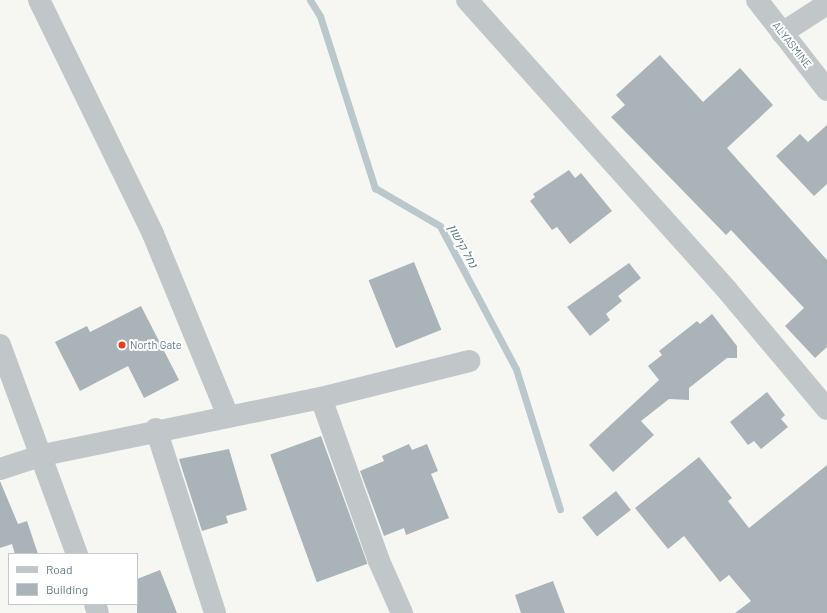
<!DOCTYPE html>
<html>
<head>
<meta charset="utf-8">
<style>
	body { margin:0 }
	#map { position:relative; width:827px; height:613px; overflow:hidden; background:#f6f6f3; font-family:Barlow,Heebo,sans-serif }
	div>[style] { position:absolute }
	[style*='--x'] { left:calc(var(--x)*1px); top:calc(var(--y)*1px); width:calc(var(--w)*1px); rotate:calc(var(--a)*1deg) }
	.stream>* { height:7px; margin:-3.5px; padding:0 3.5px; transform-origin:3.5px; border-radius:3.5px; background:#bac8cb }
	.building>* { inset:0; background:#aab4b8; transform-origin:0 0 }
	.minor>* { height:22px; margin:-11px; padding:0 11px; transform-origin:11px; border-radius:11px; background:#c1c7c9 }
	.dots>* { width:11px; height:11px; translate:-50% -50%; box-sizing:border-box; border:2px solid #fff; border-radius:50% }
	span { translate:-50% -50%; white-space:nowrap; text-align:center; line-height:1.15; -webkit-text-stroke:4px #fff; paint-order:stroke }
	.street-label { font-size:11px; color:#647985 }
	.poi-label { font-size:11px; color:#647985 }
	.left { translate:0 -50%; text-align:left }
	.water-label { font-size:12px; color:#5f7b82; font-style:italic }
	.legend { position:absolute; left:8px; top:553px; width:130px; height:52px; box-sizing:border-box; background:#fff; border:1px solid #c1c9ce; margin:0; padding:5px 7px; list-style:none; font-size:12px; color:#647985 }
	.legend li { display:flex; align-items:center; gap:8px; height:20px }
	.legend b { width:20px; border:1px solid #c1c9ce }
</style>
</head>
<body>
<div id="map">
	<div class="stream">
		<div style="--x:310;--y:0;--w:19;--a:58"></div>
		<div style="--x:320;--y:16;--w:181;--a:72.3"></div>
		<div style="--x:375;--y:188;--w:75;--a:30.3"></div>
		<div style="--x:440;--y:226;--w:162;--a:62"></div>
		<div style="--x:516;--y:369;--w:147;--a:72.6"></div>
	</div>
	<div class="building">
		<div style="clip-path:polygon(660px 55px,703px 102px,740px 68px,773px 105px,727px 148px,827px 260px,827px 347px,815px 358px,785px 326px,804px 308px,731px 230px,726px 235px,611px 117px,625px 105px,616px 95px)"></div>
		<div style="clip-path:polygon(827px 125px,827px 184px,814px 196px,776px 156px,800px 134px,808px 142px)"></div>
		<div style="clip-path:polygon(569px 170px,575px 178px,581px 173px,612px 211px,570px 244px,557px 227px,552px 230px,530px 201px,535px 197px,533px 194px)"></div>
		<div style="left:414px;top:262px;width:73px;height:49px;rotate:68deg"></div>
		<div style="clip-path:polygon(629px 263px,641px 278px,618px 296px,622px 301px,606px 314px,610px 320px,590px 336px,567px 307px)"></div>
		<div style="clip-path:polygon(141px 306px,179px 380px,144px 398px,128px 366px,80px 391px,55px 342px,87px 326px,90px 332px)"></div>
		<div style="clip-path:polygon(712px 314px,737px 346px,737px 358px,727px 358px,689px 388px,689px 400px,669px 399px,641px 421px,654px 435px,613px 472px,589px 445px,659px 380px,648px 366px,662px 355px,659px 351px,697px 321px,700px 324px)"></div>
		<div style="clip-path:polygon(767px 392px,785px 415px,781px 419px,788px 427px,761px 449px,754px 441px,748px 445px,730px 422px)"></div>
		<div style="left:321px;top:436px;width:136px;height:54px;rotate:70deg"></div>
		<div style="clip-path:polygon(409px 444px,412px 450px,427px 444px,438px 471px,431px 474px,449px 518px,406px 535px,404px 528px,384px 536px,360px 471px,384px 461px,382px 456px)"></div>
		<div style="clip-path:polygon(229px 449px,247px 510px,226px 516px,228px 523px,202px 531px,179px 459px)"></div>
		<div style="clip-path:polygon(699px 457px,732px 498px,728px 501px,749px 528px,827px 465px,827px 613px,735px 613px,751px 601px,729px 575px,720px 582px,684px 536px,668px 549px,635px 508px)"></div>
		<div style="clip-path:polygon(0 481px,18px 524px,27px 521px,38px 554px,15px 554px,12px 544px,0 548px)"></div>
		<div style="left:616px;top:491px;width:24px;height:43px;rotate:52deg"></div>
		<div style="clip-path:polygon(160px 570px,177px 613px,137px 613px,137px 579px)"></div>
		<div style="clip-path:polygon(553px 581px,565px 613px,521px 613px,515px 595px)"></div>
	</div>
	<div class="minor">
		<div style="--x:39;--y:0;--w:260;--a:64"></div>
		<div style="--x:153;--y:234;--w:197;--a:67.6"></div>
		<div style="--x:467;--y:0;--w:389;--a:48.1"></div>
		<div style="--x:727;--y:290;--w:155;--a:50"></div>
		<div style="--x:757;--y:0;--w:114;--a:52.1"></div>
		<div style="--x:782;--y:33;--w:54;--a:-32.8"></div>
		<div style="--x:0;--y:345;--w:223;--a:69.8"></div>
		<div style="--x:321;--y:398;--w:173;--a:70.4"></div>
		<div style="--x:379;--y:561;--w:57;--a:66.1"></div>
		<div style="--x:156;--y:429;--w:193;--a:72.2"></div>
		<div style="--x:0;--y:469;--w:45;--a:-18"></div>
		<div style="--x:43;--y:455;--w:284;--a:-11.6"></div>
		<div style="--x:321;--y:398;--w:153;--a:-14"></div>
		<div style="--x:95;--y:604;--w:9;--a:72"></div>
	</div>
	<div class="dots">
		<div style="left:122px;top:345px;background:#ec3b1d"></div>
	</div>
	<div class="street-label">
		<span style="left:792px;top:45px;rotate:52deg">ALYASMINE</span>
	</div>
	<div class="poi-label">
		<span class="left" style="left:130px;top:345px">North Gate</span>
	</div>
	<div class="water-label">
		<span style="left:463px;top:246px;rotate:61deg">נחל קישון</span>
	</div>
	<ul class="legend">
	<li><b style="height:5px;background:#c1c7c9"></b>Road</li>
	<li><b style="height:11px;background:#aab4b8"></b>Building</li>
	</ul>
</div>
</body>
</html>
